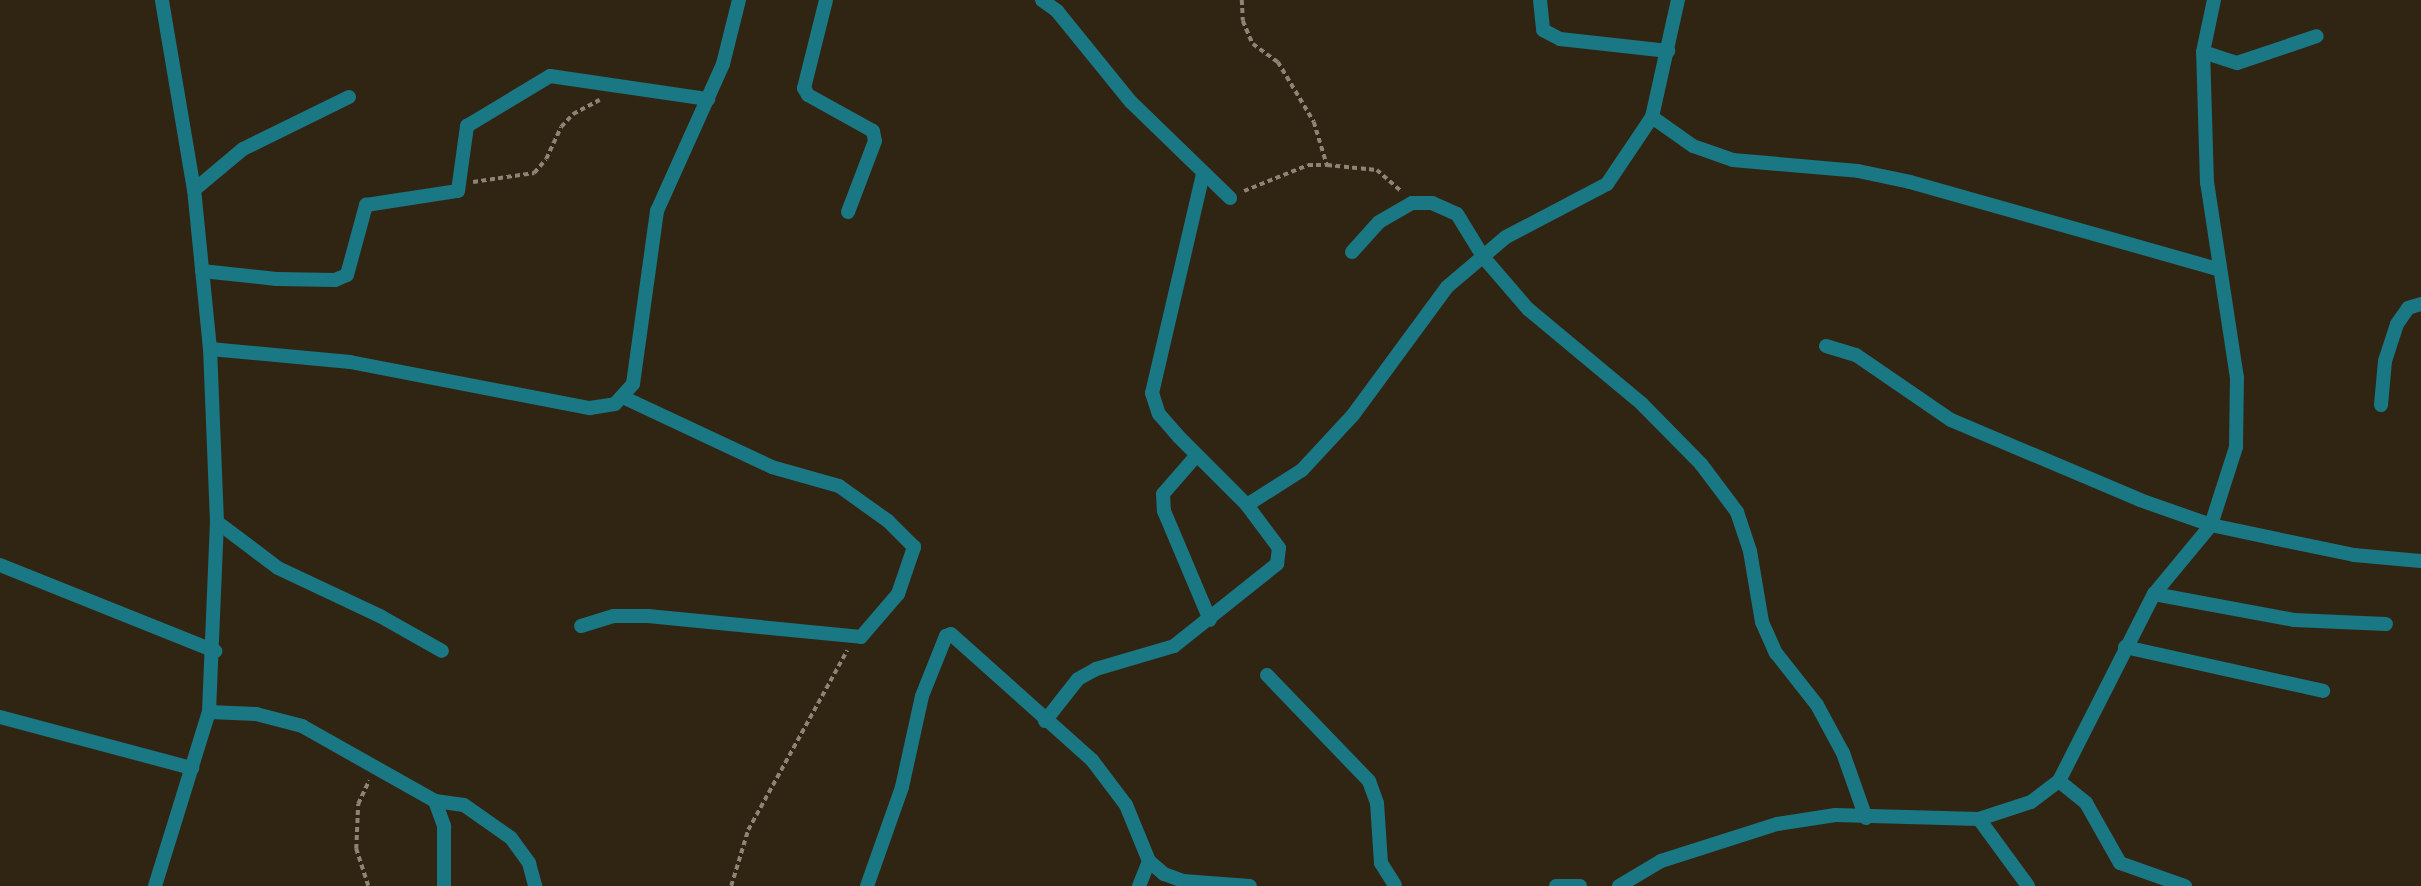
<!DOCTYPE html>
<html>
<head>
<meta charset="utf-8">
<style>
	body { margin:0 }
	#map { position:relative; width:2421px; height:886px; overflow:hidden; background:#302512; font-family:"Source Sans 3",sans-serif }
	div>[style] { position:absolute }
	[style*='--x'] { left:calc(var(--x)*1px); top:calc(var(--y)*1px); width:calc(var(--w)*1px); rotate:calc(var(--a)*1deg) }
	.path>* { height:3.5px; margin-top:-1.75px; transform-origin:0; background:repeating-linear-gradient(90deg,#8d8474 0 5px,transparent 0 8.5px) }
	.street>* { height:14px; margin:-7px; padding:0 7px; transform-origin:7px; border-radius:7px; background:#1a7784 }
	span { translate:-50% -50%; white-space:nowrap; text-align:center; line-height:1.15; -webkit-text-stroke:5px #140f07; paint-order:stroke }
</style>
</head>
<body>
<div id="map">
	<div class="path">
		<div style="--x:1242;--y:0;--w:21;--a:87"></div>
		<div style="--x:1243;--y:21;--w:25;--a:67"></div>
		<div style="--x:1253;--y:44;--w:31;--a:36"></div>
		<div style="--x:1278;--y:62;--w:70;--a:59"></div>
		<div style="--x:1314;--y:122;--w:45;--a:73.2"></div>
		<div style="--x:473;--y:182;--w:62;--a:-8.4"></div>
		<div style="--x:534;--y:173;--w:18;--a:-49"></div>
		<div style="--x:546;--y:159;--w:35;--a:-65"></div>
		<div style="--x:561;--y:127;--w:18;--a:-47"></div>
		<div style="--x:573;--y:114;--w:30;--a:-28"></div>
		<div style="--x:1244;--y:191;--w:69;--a:-22.1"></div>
		<div style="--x:1308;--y:165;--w:19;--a:0"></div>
		<div style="--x:1327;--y:165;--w:50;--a:5.7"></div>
		<div style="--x:1377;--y:170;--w:32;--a:41"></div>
		<div style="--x:368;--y:886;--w:39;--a:-108"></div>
		<div style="--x:356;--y:849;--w:45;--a:-87.5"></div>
		<div style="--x:358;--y:804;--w:26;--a:-65"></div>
		<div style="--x:731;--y:886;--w:59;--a:-73.1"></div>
		<div style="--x:748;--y:830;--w:205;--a:-61.1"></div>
	</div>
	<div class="street">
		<div style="--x:826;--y:0;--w:91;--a:104"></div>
		<div style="--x:804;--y:88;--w:8;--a:60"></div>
		<div style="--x:808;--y:95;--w:74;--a:29"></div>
		<div style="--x:873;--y:131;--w:10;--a:79"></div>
		<div style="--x:875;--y:141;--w:76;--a:110.8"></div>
		<div style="--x:1042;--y:0;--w:19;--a:36"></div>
		<div style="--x:1057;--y:11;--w:117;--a:50.9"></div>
		<div style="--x:1131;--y:102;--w:138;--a:44.1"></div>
		<div style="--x:1540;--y:0;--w:30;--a:84"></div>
		<div style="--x:1543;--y:30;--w:19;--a:28"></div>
		<div style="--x:1560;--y:39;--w:109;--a:6.3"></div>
		<div style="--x:2203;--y:52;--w:36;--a:18"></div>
		<div style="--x:2237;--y:63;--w:84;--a:-18.6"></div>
		<div style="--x:1652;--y:117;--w:50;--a:35.3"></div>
		<div style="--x:1693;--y:146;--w:42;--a:19.3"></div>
		<div style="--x:1733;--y:160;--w:125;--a:5"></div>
		<div style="--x:1858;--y:171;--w:53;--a:11.9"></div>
		<div style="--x:1910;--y:182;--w:322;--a:15.8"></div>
		<div style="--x:1203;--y:174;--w:225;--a:103.1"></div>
		<div style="--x:1152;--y:393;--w:22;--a:72"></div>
		<div style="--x:1159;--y:414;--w:30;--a:49"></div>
		<div style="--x:1179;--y:437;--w:96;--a:45"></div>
		<div style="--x:1247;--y:505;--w:65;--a:-32.5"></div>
		<div style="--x:1302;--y:470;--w:75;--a:-47.2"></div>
		<div style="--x:1353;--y:415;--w:159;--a:-53.7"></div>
		<div style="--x:1447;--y:287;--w:77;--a:-40.3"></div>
		<div style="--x:1506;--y:237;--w:114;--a:-27.7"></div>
		<div style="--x:1607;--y:184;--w:81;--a:-56.1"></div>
		<div style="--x:1652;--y:117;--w:120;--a:-77.5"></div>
		<div style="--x:194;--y:190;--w:64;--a:-39.9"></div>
		<div style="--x:243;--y:149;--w:118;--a:-26.1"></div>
		<div style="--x:1352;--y:252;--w:40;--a:-48"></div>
		<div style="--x:1379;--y:222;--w:38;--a:-30"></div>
		<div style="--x:1412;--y:203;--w:20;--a:0"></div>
		<div style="--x:1432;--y:203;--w:27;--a:24"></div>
		<div style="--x:1457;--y:214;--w:52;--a:58.5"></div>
		<div style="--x:1484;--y:258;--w:67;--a:49.2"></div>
		<div style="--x:1528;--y:309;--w:148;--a:39.8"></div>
		<div style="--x:1642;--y:404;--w:84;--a:45.5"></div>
		<div style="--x:1701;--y:464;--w:60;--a:53.1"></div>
		<div style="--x:1737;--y:512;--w:41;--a:71.6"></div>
		<div style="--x:1750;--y:551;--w:72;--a:80.4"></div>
		<div style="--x:1762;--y:622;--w:34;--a:66"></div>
		<div style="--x:1776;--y:653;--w:66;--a:51.7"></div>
		<div style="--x:1817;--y:705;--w:55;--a:61.6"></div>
		<div style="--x:1843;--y:753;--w:69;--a:70.5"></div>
		<div style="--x:202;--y:271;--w:75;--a:6.1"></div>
		<div style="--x:277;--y:279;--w:58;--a:1"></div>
		<div style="--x:335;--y:280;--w:13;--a:-23"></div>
		<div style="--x:347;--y:275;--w:73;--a:-74.8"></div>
		<div style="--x:366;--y:205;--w:93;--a:-8.7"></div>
		<div style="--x:458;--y:191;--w:66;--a:-82.1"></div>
		<div style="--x:467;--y:126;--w:97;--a:-31.1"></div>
		<div style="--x:550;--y:76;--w:160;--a:8.3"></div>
		<div style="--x:1826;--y:346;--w:31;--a:17"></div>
		<div style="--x:1856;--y:355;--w:115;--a:34.4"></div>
		<div style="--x:1951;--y:420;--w:205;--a:22.9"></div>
		<div style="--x:2140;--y:500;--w:75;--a:19.4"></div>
		<div style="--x:2211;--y:525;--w:67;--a:12"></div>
		<div style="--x:2277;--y:539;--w:79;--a:11.7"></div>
		<div style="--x:2354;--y:555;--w:67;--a:5.1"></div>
		<div style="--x:210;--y:349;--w:141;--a:5.3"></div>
		<div style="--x:350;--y:362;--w:244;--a:10.9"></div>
		<div style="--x:590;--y:408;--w:25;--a:-9"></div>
		<div style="--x:615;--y:404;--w:27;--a:-48"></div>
		<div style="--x:633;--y:384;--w:175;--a:-82.1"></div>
		<div style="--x:657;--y:211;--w:161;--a:-65.8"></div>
		<div style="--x:723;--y:64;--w:66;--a:-76"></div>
		<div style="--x:2381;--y:405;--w:44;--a:-84.8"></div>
		<div style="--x:2385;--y:361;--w:39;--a:-72"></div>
		<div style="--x:2397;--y:324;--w:19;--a:-55"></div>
		<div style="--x:2408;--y:308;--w:14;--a:-17"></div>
		<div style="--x:1196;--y:456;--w:50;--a:131"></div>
		<div style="--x:1163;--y:494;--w:17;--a:87"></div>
		<div style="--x:1164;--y:511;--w:118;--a:67.1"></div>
		<div style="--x:217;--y:522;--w:76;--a:37"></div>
		<div style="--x:278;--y:568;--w:113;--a:25.2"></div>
		<div style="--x:380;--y:616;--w:71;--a:29.4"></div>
		<div style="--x:0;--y:565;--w:232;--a:21.8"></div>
		<div style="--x:2154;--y:594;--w:142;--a:10.5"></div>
		<div style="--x:2294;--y:620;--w:92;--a:2.5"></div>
		<div style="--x:581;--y:626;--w:34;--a:-17"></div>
		<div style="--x:614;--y:616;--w:34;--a:0"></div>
		<div style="--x:648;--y:616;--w:214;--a:5.6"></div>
		<div style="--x:861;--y:637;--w:57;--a:-49.3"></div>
		<div style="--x:898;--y:594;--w:50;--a:-71.2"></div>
		<div style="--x:914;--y:547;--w:37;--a:-135"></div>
		<div style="--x:888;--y:521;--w:60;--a:-144.5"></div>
		<div style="--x:839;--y:486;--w:70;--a:-164.2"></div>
		<div style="--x:772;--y:467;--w:162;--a:-154.9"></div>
		<div style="--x:2125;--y:647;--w:203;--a:12.5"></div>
		<div style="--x:1267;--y:675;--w:147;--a:46.1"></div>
		<div style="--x:1369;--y:781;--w:23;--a:70"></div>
		<div style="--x:1377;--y:803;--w:60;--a:86.2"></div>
		<div style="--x:1381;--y:863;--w:26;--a:58"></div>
		<div style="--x:209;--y:712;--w:47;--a:2.4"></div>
		<div style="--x:256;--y:714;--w:48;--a:14.6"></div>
		<div style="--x:302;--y:726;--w:153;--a:29.4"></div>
		<div style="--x:435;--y:801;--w:29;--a:8"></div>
		<div style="--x:464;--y:805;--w:57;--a:35.1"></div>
		<div style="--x:511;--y:838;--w:31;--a:54"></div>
		<div style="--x:529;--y:863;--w:24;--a:75"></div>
		<div style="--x:0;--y:717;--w:199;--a:14.9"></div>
		<div style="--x:1045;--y:721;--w:53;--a:-51.8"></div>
		<div style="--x:1078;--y:679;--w:21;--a:-29"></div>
		<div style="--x:1096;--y:669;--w:81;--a:-16.4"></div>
		<div style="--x:1174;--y:646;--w:132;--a:-38.5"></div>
		<div style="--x:1277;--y:564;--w:16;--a:-83"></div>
		<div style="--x:1279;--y:548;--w:54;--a:-126.7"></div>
		<div style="--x:2059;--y:781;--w:35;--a:39"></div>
		<div style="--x:2086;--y:803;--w:69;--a:60.5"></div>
		<div style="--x:2120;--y:863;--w:69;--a:19.5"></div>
		<div style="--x:435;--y:801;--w:27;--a:70"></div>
		<div style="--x:444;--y:826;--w:60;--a:90"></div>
		<div style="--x:1979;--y:819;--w:83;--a:53.8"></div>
		<div style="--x:155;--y:886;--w:182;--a:-72.8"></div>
		<div style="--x:209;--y:712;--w:190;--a:-87.6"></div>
		<div style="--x:217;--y:522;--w:173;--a:-92.3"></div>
		<div style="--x:210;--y:349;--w:160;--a:-95.7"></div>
		<div style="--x:194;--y:190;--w:193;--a:-99.6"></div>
		<div style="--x:867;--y:886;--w:105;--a:-70.5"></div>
		<div style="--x:902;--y:787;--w:93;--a:-77.6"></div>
		<div style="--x:922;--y:696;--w:65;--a:-68.2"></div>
		<div style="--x:946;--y:636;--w:5;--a:-22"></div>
		<div style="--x:951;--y:634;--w:189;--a:41.8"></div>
		<div style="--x:1092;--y:760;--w:56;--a:52.9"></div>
		<div style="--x:1126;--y:805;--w:61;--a:67.7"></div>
		<div style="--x:1149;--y:861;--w:20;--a:41"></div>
		<div style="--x:1164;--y:874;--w:20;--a:20"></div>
		<div style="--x:1183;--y:881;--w:67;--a:4.3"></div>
		<div style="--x:1139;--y:886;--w:27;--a:-68"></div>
		<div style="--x:1556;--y:886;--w:24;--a:0"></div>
		<div style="--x:1619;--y:886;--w:49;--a:-30.8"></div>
		<div style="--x:1661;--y:861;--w:122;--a:-17.7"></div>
		<div style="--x:1777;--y:824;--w:59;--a:-8.8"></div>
		<div style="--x:1835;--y:815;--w:144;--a:1.6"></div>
		<div style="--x:1979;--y:819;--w:55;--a:-18.1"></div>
		<div style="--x:2031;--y:802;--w:35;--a:-37"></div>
		<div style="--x:2059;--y:781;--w:210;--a:-63.1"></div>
		<div style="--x:2154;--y:594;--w:89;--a:-50.4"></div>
		<div style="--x:2211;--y:525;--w:82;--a:-72.2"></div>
		<div style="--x:2236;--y:447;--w:69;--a:-89.2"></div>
		<div style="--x:2237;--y:378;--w:197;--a:-98.7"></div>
		<div style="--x:2207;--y:183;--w:131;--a:-91.7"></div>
		<div style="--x:2203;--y:52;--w:53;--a:-78.1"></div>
	</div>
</div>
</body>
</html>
